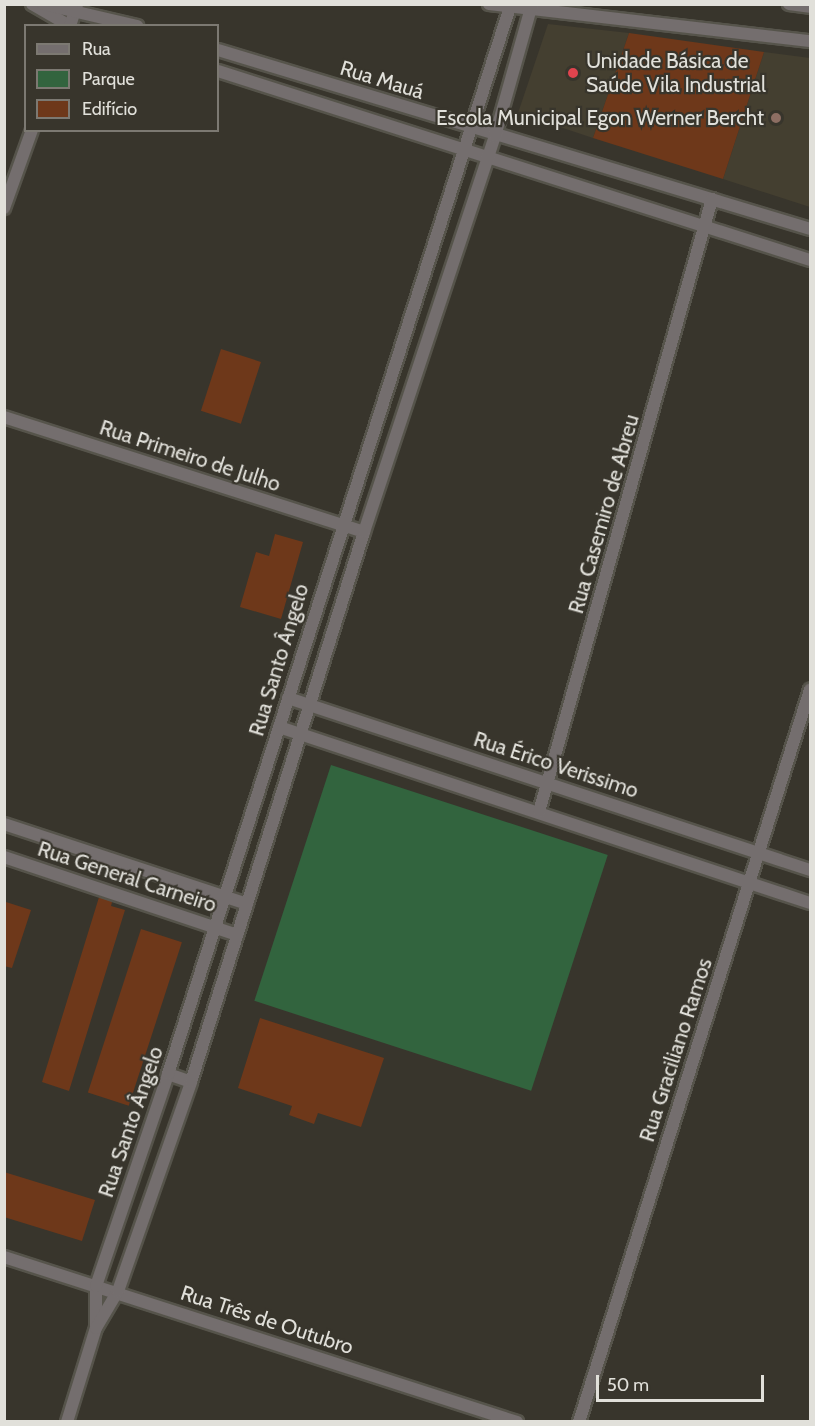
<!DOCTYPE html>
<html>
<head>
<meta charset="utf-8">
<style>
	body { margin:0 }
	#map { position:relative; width:815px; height:1426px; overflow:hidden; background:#38352c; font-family:Cabin,sans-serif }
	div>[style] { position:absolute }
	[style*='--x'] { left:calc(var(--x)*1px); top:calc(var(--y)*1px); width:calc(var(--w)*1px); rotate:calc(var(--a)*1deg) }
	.built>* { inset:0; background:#443f30 }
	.green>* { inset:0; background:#32643e; transform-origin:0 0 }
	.building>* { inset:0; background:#6e381a; transform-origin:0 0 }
	.roads { filter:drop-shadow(2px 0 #56544b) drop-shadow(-2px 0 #56544b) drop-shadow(0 2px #56544b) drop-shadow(0 -2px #56544b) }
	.minor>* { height:12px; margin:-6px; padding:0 6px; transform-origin:6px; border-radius:6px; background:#746e6e }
	.dots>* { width:16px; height:16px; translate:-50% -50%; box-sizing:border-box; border:3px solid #38352c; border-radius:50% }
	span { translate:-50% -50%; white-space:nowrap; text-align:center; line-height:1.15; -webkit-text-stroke:4.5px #38352c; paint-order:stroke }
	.poi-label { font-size:21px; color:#e1e0da }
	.left { translate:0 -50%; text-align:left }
	.right { translate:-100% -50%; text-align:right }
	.street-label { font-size:21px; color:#e1e0da }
	.frame { position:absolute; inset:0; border:6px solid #e1e0da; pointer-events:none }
	.legend { position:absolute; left:24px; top:24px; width:195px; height:108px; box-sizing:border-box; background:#38352c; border:2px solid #7c7972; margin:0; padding:8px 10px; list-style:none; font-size:18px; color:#e1e0da }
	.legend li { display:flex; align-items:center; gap:12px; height:30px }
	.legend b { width:30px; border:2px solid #7c7972 }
	.scale { position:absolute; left:596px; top:1375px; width:168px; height:27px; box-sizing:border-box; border:3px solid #e1e0da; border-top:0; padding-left:8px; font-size:18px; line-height:21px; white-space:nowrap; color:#e1e0da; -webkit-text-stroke:4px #38352c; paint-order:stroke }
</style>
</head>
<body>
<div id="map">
	<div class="built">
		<div style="clip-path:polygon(548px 24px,629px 33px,593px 138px,518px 113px)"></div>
		<div style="clip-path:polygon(764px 52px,810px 58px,810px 207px,723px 179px)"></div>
	</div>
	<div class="green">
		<div style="left:331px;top:765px;width:291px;height:248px;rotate:18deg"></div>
	</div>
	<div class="building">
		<div style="clip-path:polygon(629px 33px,764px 52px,723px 179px,593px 138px)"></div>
		<div style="left:221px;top:349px;width:42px;height:65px;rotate:18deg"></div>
		<div style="clip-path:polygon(275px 534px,303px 542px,281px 619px,240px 607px,256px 552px,269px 556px)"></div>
		<div style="clip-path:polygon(100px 894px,113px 898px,111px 906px,125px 910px,69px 1091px,42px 1082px)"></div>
		<div style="clip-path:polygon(6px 902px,31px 910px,12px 968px,4px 966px)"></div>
		<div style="left:141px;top:929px;width:43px;height:172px;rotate:18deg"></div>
		<div style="clip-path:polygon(260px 1018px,384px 1058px,361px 1127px,318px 1113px,314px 1124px,289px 1115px,292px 1106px,238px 1088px)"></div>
		<div style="clip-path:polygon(4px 1172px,95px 1200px,82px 1241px,4px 1217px)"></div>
	</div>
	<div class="roads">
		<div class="minor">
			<div style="--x:32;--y:4;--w:44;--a:30.1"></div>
			<div style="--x:70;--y:26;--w:23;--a:-72"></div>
			<div style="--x:43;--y:4;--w:97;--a:13.2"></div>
			<div style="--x:489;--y:4;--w:323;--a:6.6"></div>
			<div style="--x:789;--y:4;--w:21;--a:8"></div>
			<div style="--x:218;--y:50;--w:618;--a:16.82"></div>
			<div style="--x:218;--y:71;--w:621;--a:17.71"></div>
			<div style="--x:4;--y:208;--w:83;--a:-70.3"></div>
			<div style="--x:4;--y:417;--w:378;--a:17.7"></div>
			<div style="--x:288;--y:698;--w:550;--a:18.24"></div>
			<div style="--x:279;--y:727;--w:559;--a:18.34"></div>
			<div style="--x:539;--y:812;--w:637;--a:-74.24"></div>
			<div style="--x:4;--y:824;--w:256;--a:18.2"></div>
			<div style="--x:4;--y:857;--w:246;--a:18.5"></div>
			<div style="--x:168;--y:1074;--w:24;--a:19"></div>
			<div style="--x:4;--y:1257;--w:539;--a:17.83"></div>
			<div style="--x:96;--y:1327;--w:41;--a:-90"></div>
			<div style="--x:96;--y:1286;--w:224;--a:-71.2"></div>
			<div style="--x:168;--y:1074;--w:1124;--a:-72.23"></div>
			<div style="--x:67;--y:1422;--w:98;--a:-72.9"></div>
			<div style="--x:96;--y:1328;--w:43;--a:-59.3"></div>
			<div style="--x:118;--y:1291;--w:221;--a:-70.7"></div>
			<div style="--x:191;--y:1082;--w:577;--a:-72.54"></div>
			<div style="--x:364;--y:532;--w:417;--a:-71.7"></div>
			<div style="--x:495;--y:136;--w:137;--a:-74.3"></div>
			<div style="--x:579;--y:1422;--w:768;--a:-72.49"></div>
		</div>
	</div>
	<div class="dots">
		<div style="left:573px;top:73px;background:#e0444e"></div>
		<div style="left:776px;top:118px;background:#8d6e63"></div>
	</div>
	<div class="poi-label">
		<span class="left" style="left:586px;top:73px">Unidade Básica de<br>Saúde Vila Industrial</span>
		<span class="right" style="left:764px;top:118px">Escola Municipal Egon Werner Bercht</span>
	</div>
	<div class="street-label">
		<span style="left:382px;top:80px;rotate:17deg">Rua Mauá</span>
		<span style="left:190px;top:456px;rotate:18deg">Rua Primeiro de Julho</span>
		<span style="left:604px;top:514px;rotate:-74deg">Rua Casemiro de Abreu</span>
		<span style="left:279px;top:660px;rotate:-73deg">Rua Santo Ângelo</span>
		<span style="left:556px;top:765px;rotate:18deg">Rua Érico Verissimo</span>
		<span style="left:127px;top:877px;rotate:18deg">Rua General Carneiro</span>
		<span style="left:676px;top:1050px;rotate:-72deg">Rua Graciliano Ramos</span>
		<span style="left:131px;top:1122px;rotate:-71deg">Rua Santo Ângelo</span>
		<span style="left:267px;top:1320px;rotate:18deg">Rua Três de Outubro</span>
	</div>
	<div class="frame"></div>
	<ul class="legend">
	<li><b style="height:8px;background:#746e6e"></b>Rua</li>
	<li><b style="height:16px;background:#32643e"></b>Parque</li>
	<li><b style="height:16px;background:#6e381a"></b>Edifício</li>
	</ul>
	<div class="scale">50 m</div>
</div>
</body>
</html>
